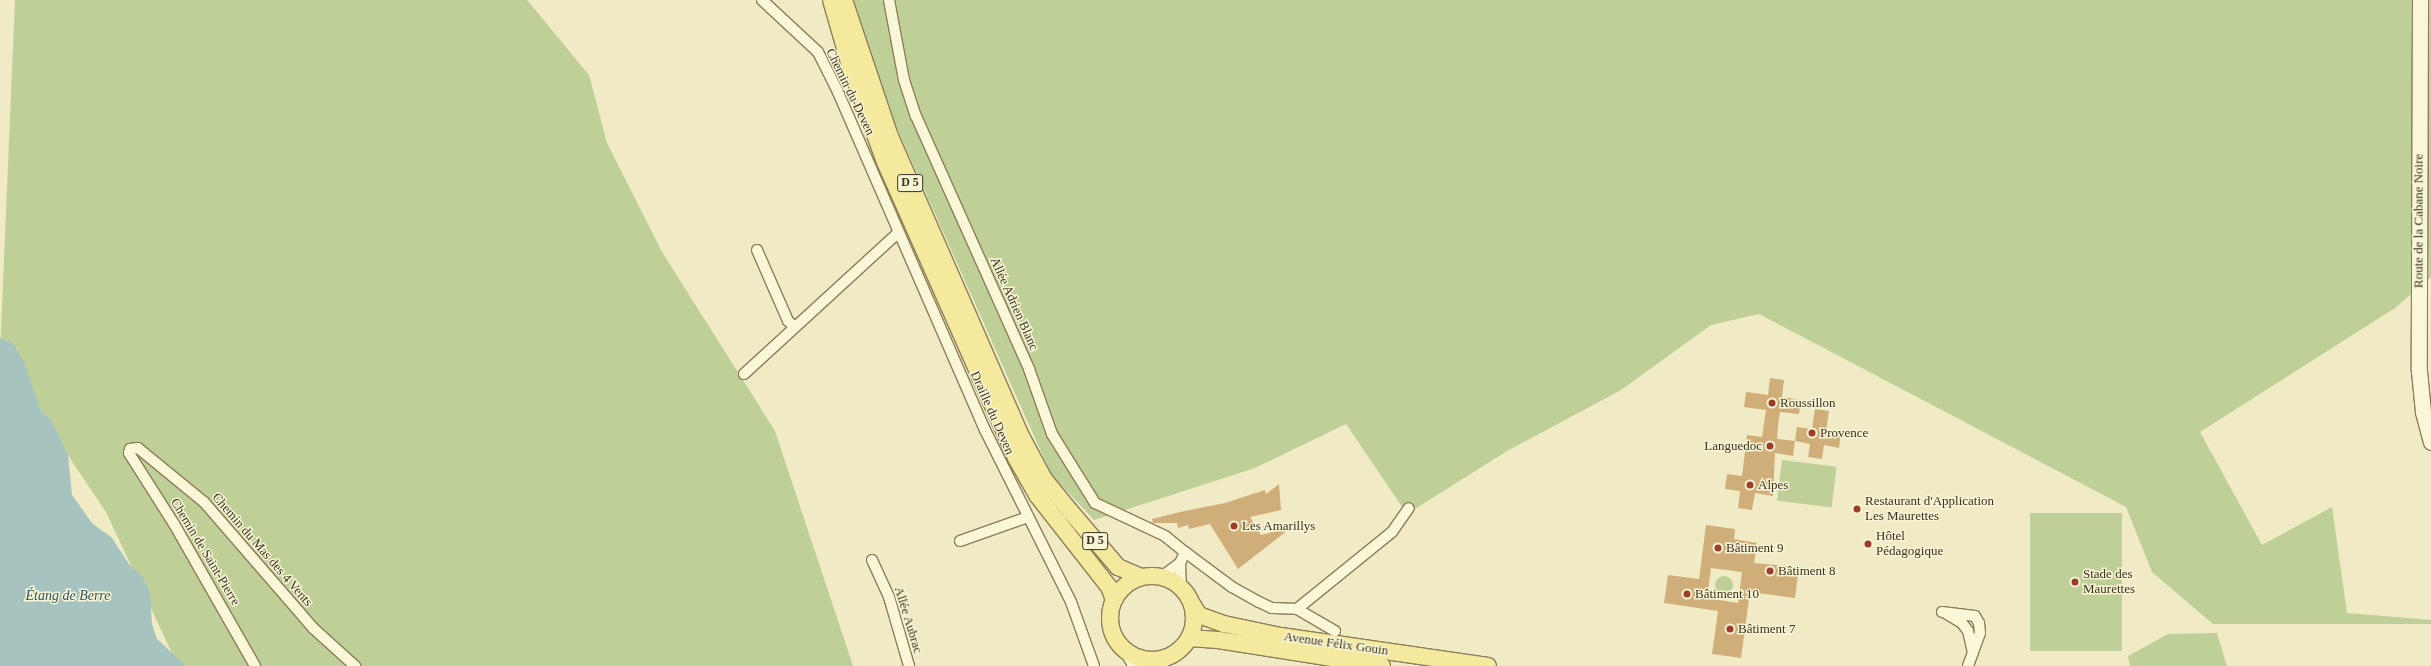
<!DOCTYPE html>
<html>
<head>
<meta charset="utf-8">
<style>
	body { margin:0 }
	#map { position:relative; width:2431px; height:666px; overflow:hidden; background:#f0ebc5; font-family:Georgia,serif }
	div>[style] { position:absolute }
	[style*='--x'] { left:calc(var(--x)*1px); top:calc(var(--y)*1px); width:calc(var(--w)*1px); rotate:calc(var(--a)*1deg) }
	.green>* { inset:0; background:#becf98; transform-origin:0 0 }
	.round { border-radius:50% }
	.water>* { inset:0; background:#a7c3c0 }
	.building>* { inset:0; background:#d0ae79 }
	.roads { filter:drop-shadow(1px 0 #8c7e5a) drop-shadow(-1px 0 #8c7e5a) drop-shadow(0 1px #8c7e5a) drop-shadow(0 -1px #8c7e5a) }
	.street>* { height:10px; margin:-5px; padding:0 5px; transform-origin:5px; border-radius:5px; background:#faf7d9 }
	.secondary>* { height:15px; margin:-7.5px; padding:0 7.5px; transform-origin:7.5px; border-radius:7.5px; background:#faf7d9 }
	.primary>* { height:16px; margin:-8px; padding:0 8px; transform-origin:8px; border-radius:8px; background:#f4e99c }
	.primary>.ring { margin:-8px; padding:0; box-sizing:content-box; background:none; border:16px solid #f4e99c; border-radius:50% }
	.dots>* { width:11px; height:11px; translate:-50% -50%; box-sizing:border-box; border:2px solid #f7f4d5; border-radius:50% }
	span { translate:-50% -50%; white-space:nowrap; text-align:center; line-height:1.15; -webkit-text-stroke:3px #f7f4d5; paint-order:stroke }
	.shield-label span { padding:1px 3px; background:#f7f4d5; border:1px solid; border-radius:3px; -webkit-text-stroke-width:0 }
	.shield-label { font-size:12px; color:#3b321e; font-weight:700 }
	.street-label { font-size:13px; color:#3b321e }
	.poi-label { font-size:13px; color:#3b321e }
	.left { translate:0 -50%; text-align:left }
	.right { translate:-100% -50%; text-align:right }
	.water-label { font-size:14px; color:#2d565c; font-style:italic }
</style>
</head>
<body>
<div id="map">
	<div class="green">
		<div style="clip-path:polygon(15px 0,527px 0,589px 75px,607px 143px,662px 252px,775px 431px,853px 666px,178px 666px,106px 512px,0 354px)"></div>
		<div style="clip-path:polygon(853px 0,2431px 0,2431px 277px,2395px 308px,2200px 432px,2262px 545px,2332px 507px,2347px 613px,2431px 620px,2431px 624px,2213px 624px,2152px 572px,2126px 507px,1759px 314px,1711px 325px,1621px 390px,1507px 451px,1407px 514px,1346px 424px,1255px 468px,1094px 520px,1051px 474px,888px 108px)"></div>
		<div style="left:1782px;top:460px;width:55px;height:41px;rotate:7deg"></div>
		<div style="left:2030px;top:513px;width:92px;height:138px"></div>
		<div class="round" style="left:1715px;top:576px;width:18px;height:18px"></div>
		<div style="clip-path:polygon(2217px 633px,2227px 666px,2130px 666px,2128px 656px,2168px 634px)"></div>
	</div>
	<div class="water">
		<div style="clip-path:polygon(0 338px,13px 343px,24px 362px,41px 411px,51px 420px,68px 455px,72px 495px,92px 523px,112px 538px,129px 564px,143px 577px,150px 593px,152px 624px,157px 639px,186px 666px,0 666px)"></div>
	</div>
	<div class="building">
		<div style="clip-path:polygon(1770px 378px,1784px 380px,1782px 397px,1801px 400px,1799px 414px,1780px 412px,1778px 425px,1777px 439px,1795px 441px,1793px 456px,1775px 453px,1773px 496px,1755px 493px,1752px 510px,1738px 508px,1740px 491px,1725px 489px,1727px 474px,1742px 476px,1747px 435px,1762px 437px,1766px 410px,1744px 407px,1746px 392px,1768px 395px)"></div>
		<div style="clip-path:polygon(1815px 409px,1829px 411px,1826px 431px,1841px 433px,1839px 448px,1824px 445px,1822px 459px,1808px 457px,1810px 444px,1795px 441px,1797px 427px,1812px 429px)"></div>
		<div style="clip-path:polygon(1279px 484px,1281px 510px,1250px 517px,1261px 535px,1292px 527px,1238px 569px,1210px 524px,1189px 529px,1188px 525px,1178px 528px,1177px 523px,1153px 523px,1152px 519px,1180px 512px,1225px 503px,1265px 490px,1266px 494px)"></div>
		<div style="clip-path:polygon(evenodd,1706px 525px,1735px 529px,1734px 539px,1757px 543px,1754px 563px,1799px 567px,1795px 598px,1750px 592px,1741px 658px,1712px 654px,1718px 611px,1664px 603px,1668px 575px,1699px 579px,1706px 525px,1711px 568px,1742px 572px,1738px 603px,1707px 598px,1711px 568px)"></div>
	</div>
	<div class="roads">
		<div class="street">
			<div style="--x:762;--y:0;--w:76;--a:42.9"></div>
			<div style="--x:818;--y:52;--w:45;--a:63.4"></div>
			<div style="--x:838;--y:92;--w:369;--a:66.5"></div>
			<div style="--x:985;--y:430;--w:192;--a:63.4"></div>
			<div style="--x:1071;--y:602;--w:68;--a:70.2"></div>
			<div style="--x:889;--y:0;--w:81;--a:79.4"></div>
			<div style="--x:904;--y:80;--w:38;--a:72"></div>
			<div style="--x:916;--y:116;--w:277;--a:65.9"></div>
			<div style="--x:1029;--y:369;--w:69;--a:70.5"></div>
			<div style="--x:1052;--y:434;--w:81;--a:58.1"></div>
			<div style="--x:1095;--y:503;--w:77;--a:25.2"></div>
			<div style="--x:1165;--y:536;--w:26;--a:39"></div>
			<div style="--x:1185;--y:552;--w:12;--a:114"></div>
			<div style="--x:1180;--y:563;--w:25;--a:88"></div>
			<div style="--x:757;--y:250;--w:77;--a:66.4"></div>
			<div style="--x:788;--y:321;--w:8;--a:40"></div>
			<div style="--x:744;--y:374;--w:207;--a:-42.5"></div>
			<div style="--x:960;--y:541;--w:72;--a:-19.4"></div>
			<div style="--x:1185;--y:552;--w:59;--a:36.7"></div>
			<div style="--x:1232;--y:587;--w:31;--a:29"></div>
			<div style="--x:1259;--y:602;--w:14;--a:25"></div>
			<div style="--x:1272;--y:608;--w:25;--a:2"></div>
			<div style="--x:1297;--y:609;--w:44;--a:30.1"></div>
			<div style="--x:872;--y:560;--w:41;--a:65.3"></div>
			<div style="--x:889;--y:597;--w:72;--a:73.8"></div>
			<div style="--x:1161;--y:577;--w:24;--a:-36"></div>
			<div style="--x:1297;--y:609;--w:122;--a:-39"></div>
			<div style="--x:1392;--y:532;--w:29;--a:-55"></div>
			<div style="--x:1942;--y:612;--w:33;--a:7"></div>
			<div style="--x:1975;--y:616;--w:8;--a:60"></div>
			<div style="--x:1979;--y:623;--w:10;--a:84"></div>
			<div style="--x:1980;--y:633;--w:35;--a:110"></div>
			<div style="--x:1947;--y:614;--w:17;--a:31"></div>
			<div style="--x:1962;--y:623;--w:10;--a:53"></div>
			<div style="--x:1968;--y:631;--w:22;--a:77"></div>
			<div style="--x:255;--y:666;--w:163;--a:-119.7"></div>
			<div style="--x:174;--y:524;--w:84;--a:-122.4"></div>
			<div style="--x:129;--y:453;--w:4;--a:-76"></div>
			<div style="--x:130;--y:449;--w:8;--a:-7"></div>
			<div style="--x:138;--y:448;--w:85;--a:39.3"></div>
			<div style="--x:204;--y:502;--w:167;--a:49.1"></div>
			<div style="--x:313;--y:628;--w:57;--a:42.1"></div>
		</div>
		<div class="secondary">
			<div style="--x:2420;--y:0;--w:371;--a:90.2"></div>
			<div style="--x:2419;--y:371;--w:41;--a:84.4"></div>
			<div style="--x:2423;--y:412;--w:31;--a:75"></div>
			<div style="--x:1128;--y:652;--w:16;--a:60"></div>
			<div style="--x:1157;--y:666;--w:11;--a:-49"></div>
		</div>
		<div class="primary">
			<div style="--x:831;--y:0;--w:69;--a:73.9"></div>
			<div style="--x:850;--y:66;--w:102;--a:70"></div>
			<div style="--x:885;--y:162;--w:324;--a:66.1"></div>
			<div style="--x:1016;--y:458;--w:43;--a:60.4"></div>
			<div style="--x:1037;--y:495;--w:117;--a:52"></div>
			<div style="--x:1109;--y:587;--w:14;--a:69"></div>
			<div style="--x:844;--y:0;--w:141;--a:71.4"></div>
			<div style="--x:889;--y:134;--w:330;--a:66.4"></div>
			<div style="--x:1021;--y:436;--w:49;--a:61.9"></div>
			<div style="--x:1044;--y:479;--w:41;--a:50.9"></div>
			<div style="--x:1070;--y:511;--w:74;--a:49.4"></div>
			<div style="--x:1118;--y:567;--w:25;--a:23"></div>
			<div class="ring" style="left:1110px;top:576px;width:68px;height:68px"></div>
			<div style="--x:1192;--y:604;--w:13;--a:58"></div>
			<div style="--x:1199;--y:615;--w:27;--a:20"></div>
			<div style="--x:1224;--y:624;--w:58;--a:11.9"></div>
			<div style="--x:1281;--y:636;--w:209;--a:8.2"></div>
			<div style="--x:1189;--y:638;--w:29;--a:4"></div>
			<div style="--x:1218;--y:640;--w:166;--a:9"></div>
		</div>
	</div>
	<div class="dots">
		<div style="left:1772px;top:403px;background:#9d3d27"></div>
		<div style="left:1812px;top:433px;background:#9d3d27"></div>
		<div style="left:1770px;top:446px;background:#9d3d27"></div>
		<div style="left:1750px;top:485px;background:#9d3d27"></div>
		<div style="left:1857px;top:509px;background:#9d3d27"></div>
		<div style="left:1234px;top:526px;background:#9d3d27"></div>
		<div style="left:1868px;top:544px;background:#9d3d27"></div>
		<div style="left:1718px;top:548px;background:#9d3d27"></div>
		<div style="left:1770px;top:571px;background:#9d3d27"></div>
		<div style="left:2075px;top:582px;background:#9d3d27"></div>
		<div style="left:1687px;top:594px;background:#9d3d27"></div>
		<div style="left:1730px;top:629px;background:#9d3d27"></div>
	</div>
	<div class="shield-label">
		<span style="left:910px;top:183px">D 5</span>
		<span style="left:1095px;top:541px">D 5</span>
	</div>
	<div class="street-label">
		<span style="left:850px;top:92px;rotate:64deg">Chemin du Deven</span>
		<span style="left:2419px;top:221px;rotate:-90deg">Route de la Cabane Noire</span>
		<span style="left:1014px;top:304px;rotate:66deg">Allée Adrien Blanc</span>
		<span style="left:992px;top:413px;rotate:66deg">Draille du Deven</span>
		<span style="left:262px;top:550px;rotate:49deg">Chemin du Mas des 4 Vents</span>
		<span style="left:205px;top:552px;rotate:59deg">Chemin de Saint-Pierre</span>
		<span style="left:908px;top:620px;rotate:73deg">Allée Aubrac</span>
		<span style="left:1336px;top:644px;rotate:8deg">Avenue Félix Gouin</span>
	</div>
	<div class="poi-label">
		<span class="left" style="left:1780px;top:403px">Roussillon</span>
		<span class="left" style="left:1820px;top:433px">Provence</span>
		<span class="right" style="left:1762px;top:446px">Languedoc</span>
		<span class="left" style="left:1758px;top:485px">Alpes</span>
		<span class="left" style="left:1865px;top:509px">Restaurant d'Application<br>Les Maurettes</span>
		<span class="left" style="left:1242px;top:526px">Les Amarillys</span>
		<span class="left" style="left:1876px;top:544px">Hôtel<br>Pédagogique</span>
		<span class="left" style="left:1726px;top:548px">Bâtiment 9</span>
		<span class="left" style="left:1778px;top:571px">Bâtiment 8</span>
		<span class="left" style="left:2083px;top:582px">Stade des<br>Maurettes</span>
		<span class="left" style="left:1695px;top:594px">Bâtiment 10</span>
		<span class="left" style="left:1738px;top:629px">Bâtiment 7</span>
	</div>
	<div class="water-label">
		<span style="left:68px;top:596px">Étang de Berre</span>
	</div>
</div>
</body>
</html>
